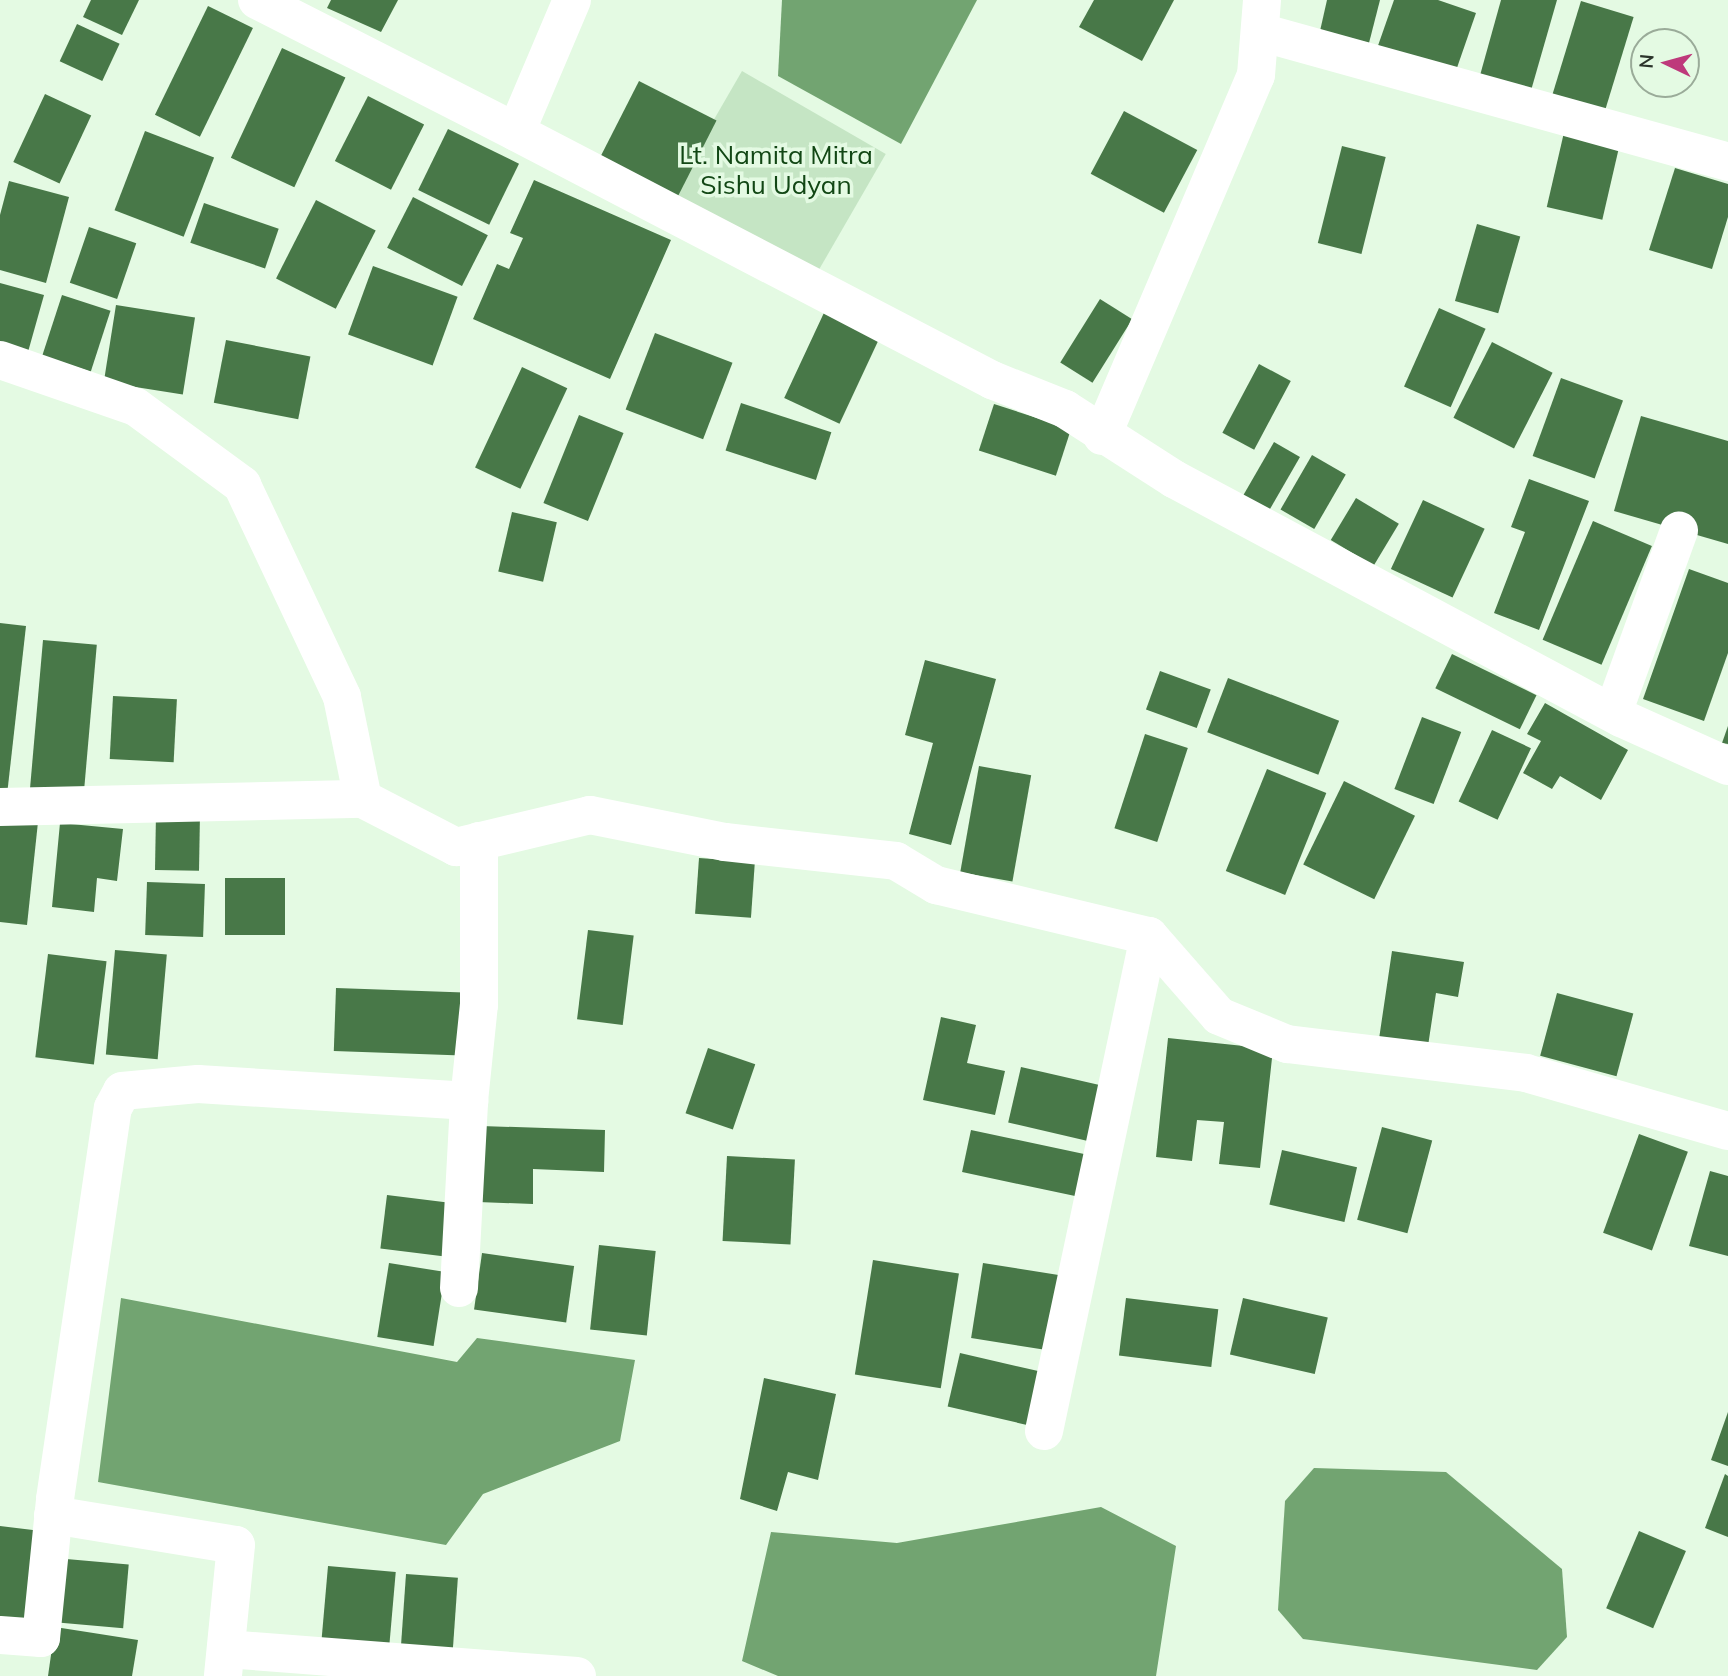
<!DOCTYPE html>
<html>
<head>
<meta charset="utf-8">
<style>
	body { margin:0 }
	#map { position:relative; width:1728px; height:1676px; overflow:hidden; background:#e4fae3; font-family:Mulish,sans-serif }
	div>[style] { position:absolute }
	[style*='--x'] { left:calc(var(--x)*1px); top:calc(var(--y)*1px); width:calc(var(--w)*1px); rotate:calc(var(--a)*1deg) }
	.green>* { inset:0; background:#c5e5c4; transform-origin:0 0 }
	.water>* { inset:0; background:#72a471 }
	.building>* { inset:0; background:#487848; transform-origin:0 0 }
	.street>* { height:38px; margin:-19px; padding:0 19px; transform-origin:19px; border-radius:19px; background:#fff }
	span { translate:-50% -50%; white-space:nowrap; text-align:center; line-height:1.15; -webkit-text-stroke:7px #e4fae3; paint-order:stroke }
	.park-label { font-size:26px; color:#124715 }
	.north { position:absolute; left:1630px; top:28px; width:70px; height:70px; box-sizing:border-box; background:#e4fae3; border:2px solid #9aab99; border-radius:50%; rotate:275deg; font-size:19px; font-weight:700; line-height:28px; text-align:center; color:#2b342b }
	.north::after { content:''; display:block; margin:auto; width:24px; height:32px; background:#be397b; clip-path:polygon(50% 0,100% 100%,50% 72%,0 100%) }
</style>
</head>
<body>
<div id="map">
	<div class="green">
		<div style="left:742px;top:71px;width:166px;height:141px;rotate:30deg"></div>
	</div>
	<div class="water">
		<div style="clip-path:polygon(782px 0,977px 0,901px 144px,778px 76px)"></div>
		<div style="clip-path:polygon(121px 1298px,457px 1362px,477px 1338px,635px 1360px,620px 1441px,483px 1494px,446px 1545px,98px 1482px)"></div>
		<div style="clip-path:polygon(1314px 1468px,1446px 1472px,1562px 1569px,1567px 1637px,1537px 1670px,1303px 1639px,1278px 1610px,1285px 1501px)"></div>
		<div style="clip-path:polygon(1101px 1507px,1176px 1546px,1156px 1676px,778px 1676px,742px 1661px,771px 1532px,897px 1543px)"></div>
	</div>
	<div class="building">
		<div style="clip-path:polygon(91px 0,139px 0,122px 35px,83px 17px)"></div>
		<div style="clip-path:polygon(331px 0,398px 0,381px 32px,327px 8px)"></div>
		<div style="clip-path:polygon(1094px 0,1174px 0,1142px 61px,1079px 27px)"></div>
		<div style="clip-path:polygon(1327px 0,1380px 0,1369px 43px,1320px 31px)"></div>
		<div style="clip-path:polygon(1394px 0,1438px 0,1476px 13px,1451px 85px,1374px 57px)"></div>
		<div style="clip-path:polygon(1501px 0,1557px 0,1530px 94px,1479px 79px)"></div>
		<div style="left:1581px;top:1px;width:55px;height:111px;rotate:17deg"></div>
		<div style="left:208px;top:6px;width:50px;height:121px;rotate:26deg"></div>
		<div style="left:77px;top:24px;width:47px;height:41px;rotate:25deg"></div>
		<div style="left:282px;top:48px;width:70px;height:121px;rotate:25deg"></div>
		<div style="left:639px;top:81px;width:87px;height:85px;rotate:27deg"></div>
		<div style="left:45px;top:94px;width:51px;height:75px;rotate:25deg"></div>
		<div style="left:368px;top:96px;width:63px;height:73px;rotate:27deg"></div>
		<div style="left:1124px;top:111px;width:83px;height:71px;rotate:28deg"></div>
		<div style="left:1565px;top:128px;width:57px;height:81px;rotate:13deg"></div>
		<div style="left:448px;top:129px;width:79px;height:68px;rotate:26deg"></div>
		<div style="left:145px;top:131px;width:74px;height:85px;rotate:21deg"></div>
		<div style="left:1342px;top:146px;width:45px;height:100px;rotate:14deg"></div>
		<div style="clip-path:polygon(1675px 168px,1728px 184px,1728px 217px,1712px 269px,1649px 250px)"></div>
		<div style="clip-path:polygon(534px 180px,671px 240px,610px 379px,473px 319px,497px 264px,509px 269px,523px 238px,510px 233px)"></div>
		<div style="clip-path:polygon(9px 181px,69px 197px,46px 283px,0 270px,0 215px)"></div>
		<div style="left:413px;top:197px;width:84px;height:57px;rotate:27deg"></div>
		<div style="left:316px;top:200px;width:67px;height:88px;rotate:27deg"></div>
		<div style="left:204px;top:203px;width:79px;height:42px;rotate:19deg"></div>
		<div style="left:1477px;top:224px;width:45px;height:80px;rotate:16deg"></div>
		<div style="left:89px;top:227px;width:50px;height:59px;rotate:19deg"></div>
		<div style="left:373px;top:266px;width:90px;height:73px;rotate:20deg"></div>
		<div style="clip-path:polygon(0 283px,44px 295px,28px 352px,0 344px)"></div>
		<div style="left:62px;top:295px;width:51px;height:64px;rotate:18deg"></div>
		<div style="left:1100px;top:299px;width:38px;height:75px;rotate:32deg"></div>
		<div style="left:829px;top:302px;width:61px;height:106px;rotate:25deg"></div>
		<div style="left:116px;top:305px;width:80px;height:78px;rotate:9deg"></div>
		<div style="left:1439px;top:308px;width:51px;height:86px;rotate:24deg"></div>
		<div style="left:655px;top:333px;width:83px;height:82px;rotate:21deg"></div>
		<div style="left:226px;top:340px;width:86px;height:64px;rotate:11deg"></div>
		<div style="left:1492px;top:342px;width:68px;height:85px;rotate:27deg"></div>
		<div style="left:1259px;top:364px;width:36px;height:78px;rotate:28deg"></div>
		<div style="left:522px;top:367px;width:50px;height:111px;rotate:25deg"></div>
		<div style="left:1561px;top:378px;width:66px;height:83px;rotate:20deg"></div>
		<div style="left:741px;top:403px;width:95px;height:50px;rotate:18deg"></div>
		<div style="left:994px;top:404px;width:81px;height:49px;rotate:18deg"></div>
		<div style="left:579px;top:415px;width:48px;height:95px;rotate:22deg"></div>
		<div style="clip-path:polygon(1641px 416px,1728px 441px,1728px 544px,1614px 511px)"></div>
		<div style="left:1274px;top:442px;width:30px;height:62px;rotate:30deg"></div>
		<div style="left:1312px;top:455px;width:39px;height:63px;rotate:30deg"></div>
		<div style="clip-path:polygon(1529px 479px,1589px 501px,1539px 630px,1494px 613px,1525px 532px,1511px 527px)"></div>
		<div style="left:1356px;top:498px;width:50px;height:49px;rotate:31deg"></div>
		<div style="left:1423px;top:500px;width:68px;height:76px;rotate:25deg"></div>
		<div style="left:512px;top:512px;width:46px;height:61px;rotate:13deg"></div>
		<div style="left:1593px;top:521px;width:64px;height:129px;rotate:23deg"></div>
		<div style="clip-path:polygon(1689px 569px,1728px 583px,1728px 653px,1704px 721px,1643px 699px)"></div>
		<div style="clip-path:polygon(0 623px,26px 626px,7px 795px,0 794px)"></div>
		<div style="left:43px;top:640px;width:54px;height:149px;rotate:5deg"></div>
		<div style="left:1452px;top:654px;width:94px;height:38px;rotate:26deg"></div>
		<div style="clip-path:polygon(925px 660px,996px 679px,951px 845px,909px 834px,933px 743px,905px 735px)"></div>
		<div style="left:1160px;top:671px;width:54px;height:41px;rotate:20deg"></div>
		<div style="left:1228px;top:678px;width:119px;height:58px;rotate:21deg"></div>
		<div style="left:113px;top:696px;width:64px;height:63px;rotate:3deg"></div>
		<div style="clip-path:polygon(1545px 703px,1628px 750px,1601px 800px,1560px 776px,1552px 789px,1523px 773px,1541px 741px,1527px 734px)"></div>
		<div style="left:1422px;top:717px;width:42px;height:77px;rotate:21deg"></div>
		<div style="clip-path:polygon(1728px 726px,1728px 744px,1722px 743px)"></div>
		<div style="left:1492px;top:730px;width:43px;height:79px;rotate:25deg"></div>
		<div style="left:1145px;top:734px;width:45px;height:99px;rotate:18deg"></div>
		<div style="left:979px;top:766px;width:53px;height:108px;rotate:10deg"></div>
		<div style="left:1267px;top:769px;width:64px;height:110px;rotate:22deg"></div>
		<div style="left:1344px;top:781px;width:79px;height:93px;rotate:26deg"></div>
		<div style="left:156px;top:813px;width:44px;height:57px;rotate:1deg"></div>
		<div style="clip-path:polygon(0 817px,38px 822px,27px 925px,0 922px)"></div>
		<div style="clip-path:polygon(60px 823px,123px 829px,117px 881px,97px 878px,94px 912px,52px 907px)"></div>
		<div style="left:699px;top:858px;width:56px;height:56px;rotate:4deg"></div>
		<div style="left:225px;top:878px;width:60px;height:57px"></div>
		<div style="left:147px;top:882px;width:58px;height:53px;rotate:2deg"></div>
		<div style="left:588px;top:930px;width:46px;height:90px;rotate:7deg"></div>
		<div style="left:115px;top:950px;width:52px;height:105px;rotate:5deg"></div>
		<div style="clip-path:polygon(1392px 951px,1464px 962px,1458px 997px,1436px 993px,1428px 1046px,1379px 1039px)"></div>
		<div style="left:48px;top:954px;width:59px;height:104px;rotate:7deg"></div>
		<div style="left:336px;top:988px;width:128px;height:63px;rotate:2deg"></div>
		<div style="left:1557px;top:993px;width:79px;height:65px;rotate:15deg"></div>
		<div style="clip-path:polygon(941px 1017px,976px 1025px,967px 1063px,1005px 1071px,995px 1115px,923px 1100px)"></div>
		<div style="clip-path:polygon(1168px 1038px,1273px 1049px,1260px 1168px,1219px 1164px,1224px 1122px,1197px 1120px,1192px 1161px,1156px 1157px)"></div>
		<div style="left:708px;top:1048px;width:50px;height:69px;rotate:19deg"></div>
		<div style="left:1021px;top:1067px;width:85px;height:57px;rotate:13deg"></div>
		<div style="clip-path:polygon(481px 1126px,605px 1130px,604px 1172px,533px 1169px,533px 1204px,478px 1202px)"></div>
		<div style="left:1382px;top:1127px;width:52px;height:96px;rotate:15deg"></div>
		<div style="left:971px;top:1130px;width:124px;height:43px;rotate:12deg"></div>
		<div style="left:1639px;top:1134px;width:52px;height:105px;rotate:20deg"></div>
		<div style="left:1282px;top:1150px;width:77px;height:56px;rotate:13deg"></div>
		<div style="left:727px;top:1156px;width:68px;height:85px;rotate:3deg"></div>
		<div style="clip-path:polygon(1710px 1171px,1728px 1176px,1728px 1256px,1689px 1246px)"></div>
		<div style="left:387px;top:1195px;width:63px;height:54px;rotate:7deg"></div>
		<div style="left:599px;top:1245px;width:57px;height:85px;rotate:6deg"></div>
		<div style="left:482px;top:1253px;width:93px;height:57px;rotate:8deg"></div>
		<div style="left:873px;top:1260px;width:87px;height:116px;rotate:9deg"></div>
		<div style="left:389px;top:1263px;width:57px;height:75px;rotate:9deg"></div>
		<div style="left:983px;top:1263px;width:86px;height:76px;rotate:9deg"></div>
		<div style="left:1126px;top:1298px;width:93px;height:58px;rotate:7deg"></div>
		<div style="left:1243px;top:1298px;width:87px;height:58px;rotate:13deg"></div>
		<div style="left:960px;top:1353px;width:87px;height:55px;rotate:13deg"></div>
		<div style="clip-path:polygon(764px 1378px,836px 1394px,818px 1480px,788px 1472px,777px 1511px,740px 1499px)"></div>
		<div style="clip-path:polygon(1728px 1412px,1728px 1466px,1711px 1460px)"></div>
		<div style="clip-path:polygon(1725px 1474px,1728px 1476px,1728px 1537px,1705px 1528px)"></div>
		<div style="clip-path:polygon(0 1526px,41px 1531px,29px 1624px,0 1620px)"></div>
		<div style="left:1639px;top:1531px;width:51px;height:84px;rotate:23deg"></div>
		<div style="left:55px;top:1558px;width:74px;height:64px;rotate:5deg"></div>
		<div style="left:328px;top:1566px;width:68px;height:75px;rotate:5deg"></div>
		<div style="left:406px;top:1574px;width:52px;height:76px;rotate:4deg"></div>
		<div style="clip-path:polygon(55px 1627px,138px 1640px,132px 1676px,48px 1676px)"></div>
	</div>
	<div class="street">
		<div style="--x:257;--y:0;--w:291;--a:27"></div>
		<div style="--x:572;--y:0;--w:143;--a:113"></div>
		<div style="--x:516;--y:132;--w:537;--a:27.52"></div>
		<div style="--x:992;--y:380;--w:79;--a:21.7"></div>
		<div style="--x:1065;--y:409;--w:130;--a:32.7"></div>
		<div style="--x:1174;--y:479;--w:507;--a:28.13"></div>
		<div style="--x:1621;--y:718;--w:117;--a:24.2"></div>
		<div style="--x:1260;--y:32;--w:486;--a:15.5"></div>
		<div style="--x:0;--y:360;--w:144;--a:19.1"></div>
		<div style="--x:136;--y:407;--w:132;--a:36.3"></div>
		<div style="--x:242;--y:485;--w:234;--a:64.7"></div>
		<div style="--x:342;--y:697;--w:104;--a:78.4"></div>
		<div style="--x:1102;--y:436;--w:392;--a:-66.9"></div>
		<div style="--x:1256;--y:75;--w:75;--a:-85.4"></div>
		<div style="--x:1613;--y:713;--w:194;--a:-70.1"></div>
		<div style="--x:0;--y:807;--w:363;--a:-1.3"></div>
		<div style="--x:363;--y:799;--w:105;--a:27.3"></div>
		<div style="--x:456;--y:847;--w:138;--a:-13.4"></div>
		<div style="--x:590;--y:815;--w:138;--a:11.3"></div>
		<div style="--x:725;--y:842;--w:172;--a:6.3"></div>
		<div style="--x:896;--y:861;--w:47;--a:31"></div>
		<div style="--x:936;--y:885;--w:219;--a:13.5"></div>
		<div style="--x:1149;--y:936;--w:106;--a:48.8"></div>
		<div style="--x:1219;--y:1016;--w:74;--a:22.4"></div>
		<div style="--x:1287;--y:1044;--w:241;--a:6.9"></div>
		<div style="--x:1526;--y:1073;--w:210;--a:16"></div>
		<div style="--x:459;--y:1288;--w:187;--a:-86.9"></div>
		<div style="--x:1044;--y:1431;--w:506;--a:-78.02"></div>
		<div style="--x:53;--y:1515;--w:185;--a:9.3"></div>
		<div style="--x:236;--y:1545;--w:132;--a:95.7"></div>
		<div style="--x:0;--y:1635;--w:41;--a:4.2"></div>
		<div style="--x:41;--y:1638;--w:140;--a:-84.2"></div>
		<div style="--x:55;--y:1499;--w:395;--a:-81.6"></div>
		<div style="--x:113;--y:1108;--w:19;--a:-62"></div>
		<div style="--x:122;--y:1091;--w:76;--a:-5.3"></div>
		<div style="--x:198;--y:1084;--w:272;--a:3.6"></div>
		<div style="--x:469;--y:1101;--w:97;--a:-84.1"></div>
		<div style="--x:479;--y:1005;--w:164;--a:-90"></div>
		<div style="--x:226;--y:1649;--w:352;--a:4.4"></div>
	</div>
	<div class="park-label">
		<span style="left:776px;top:170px">Lt. Namita Mitra<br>Sishu Udyan</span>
	</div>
	<div class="north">N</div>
</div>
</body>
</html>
